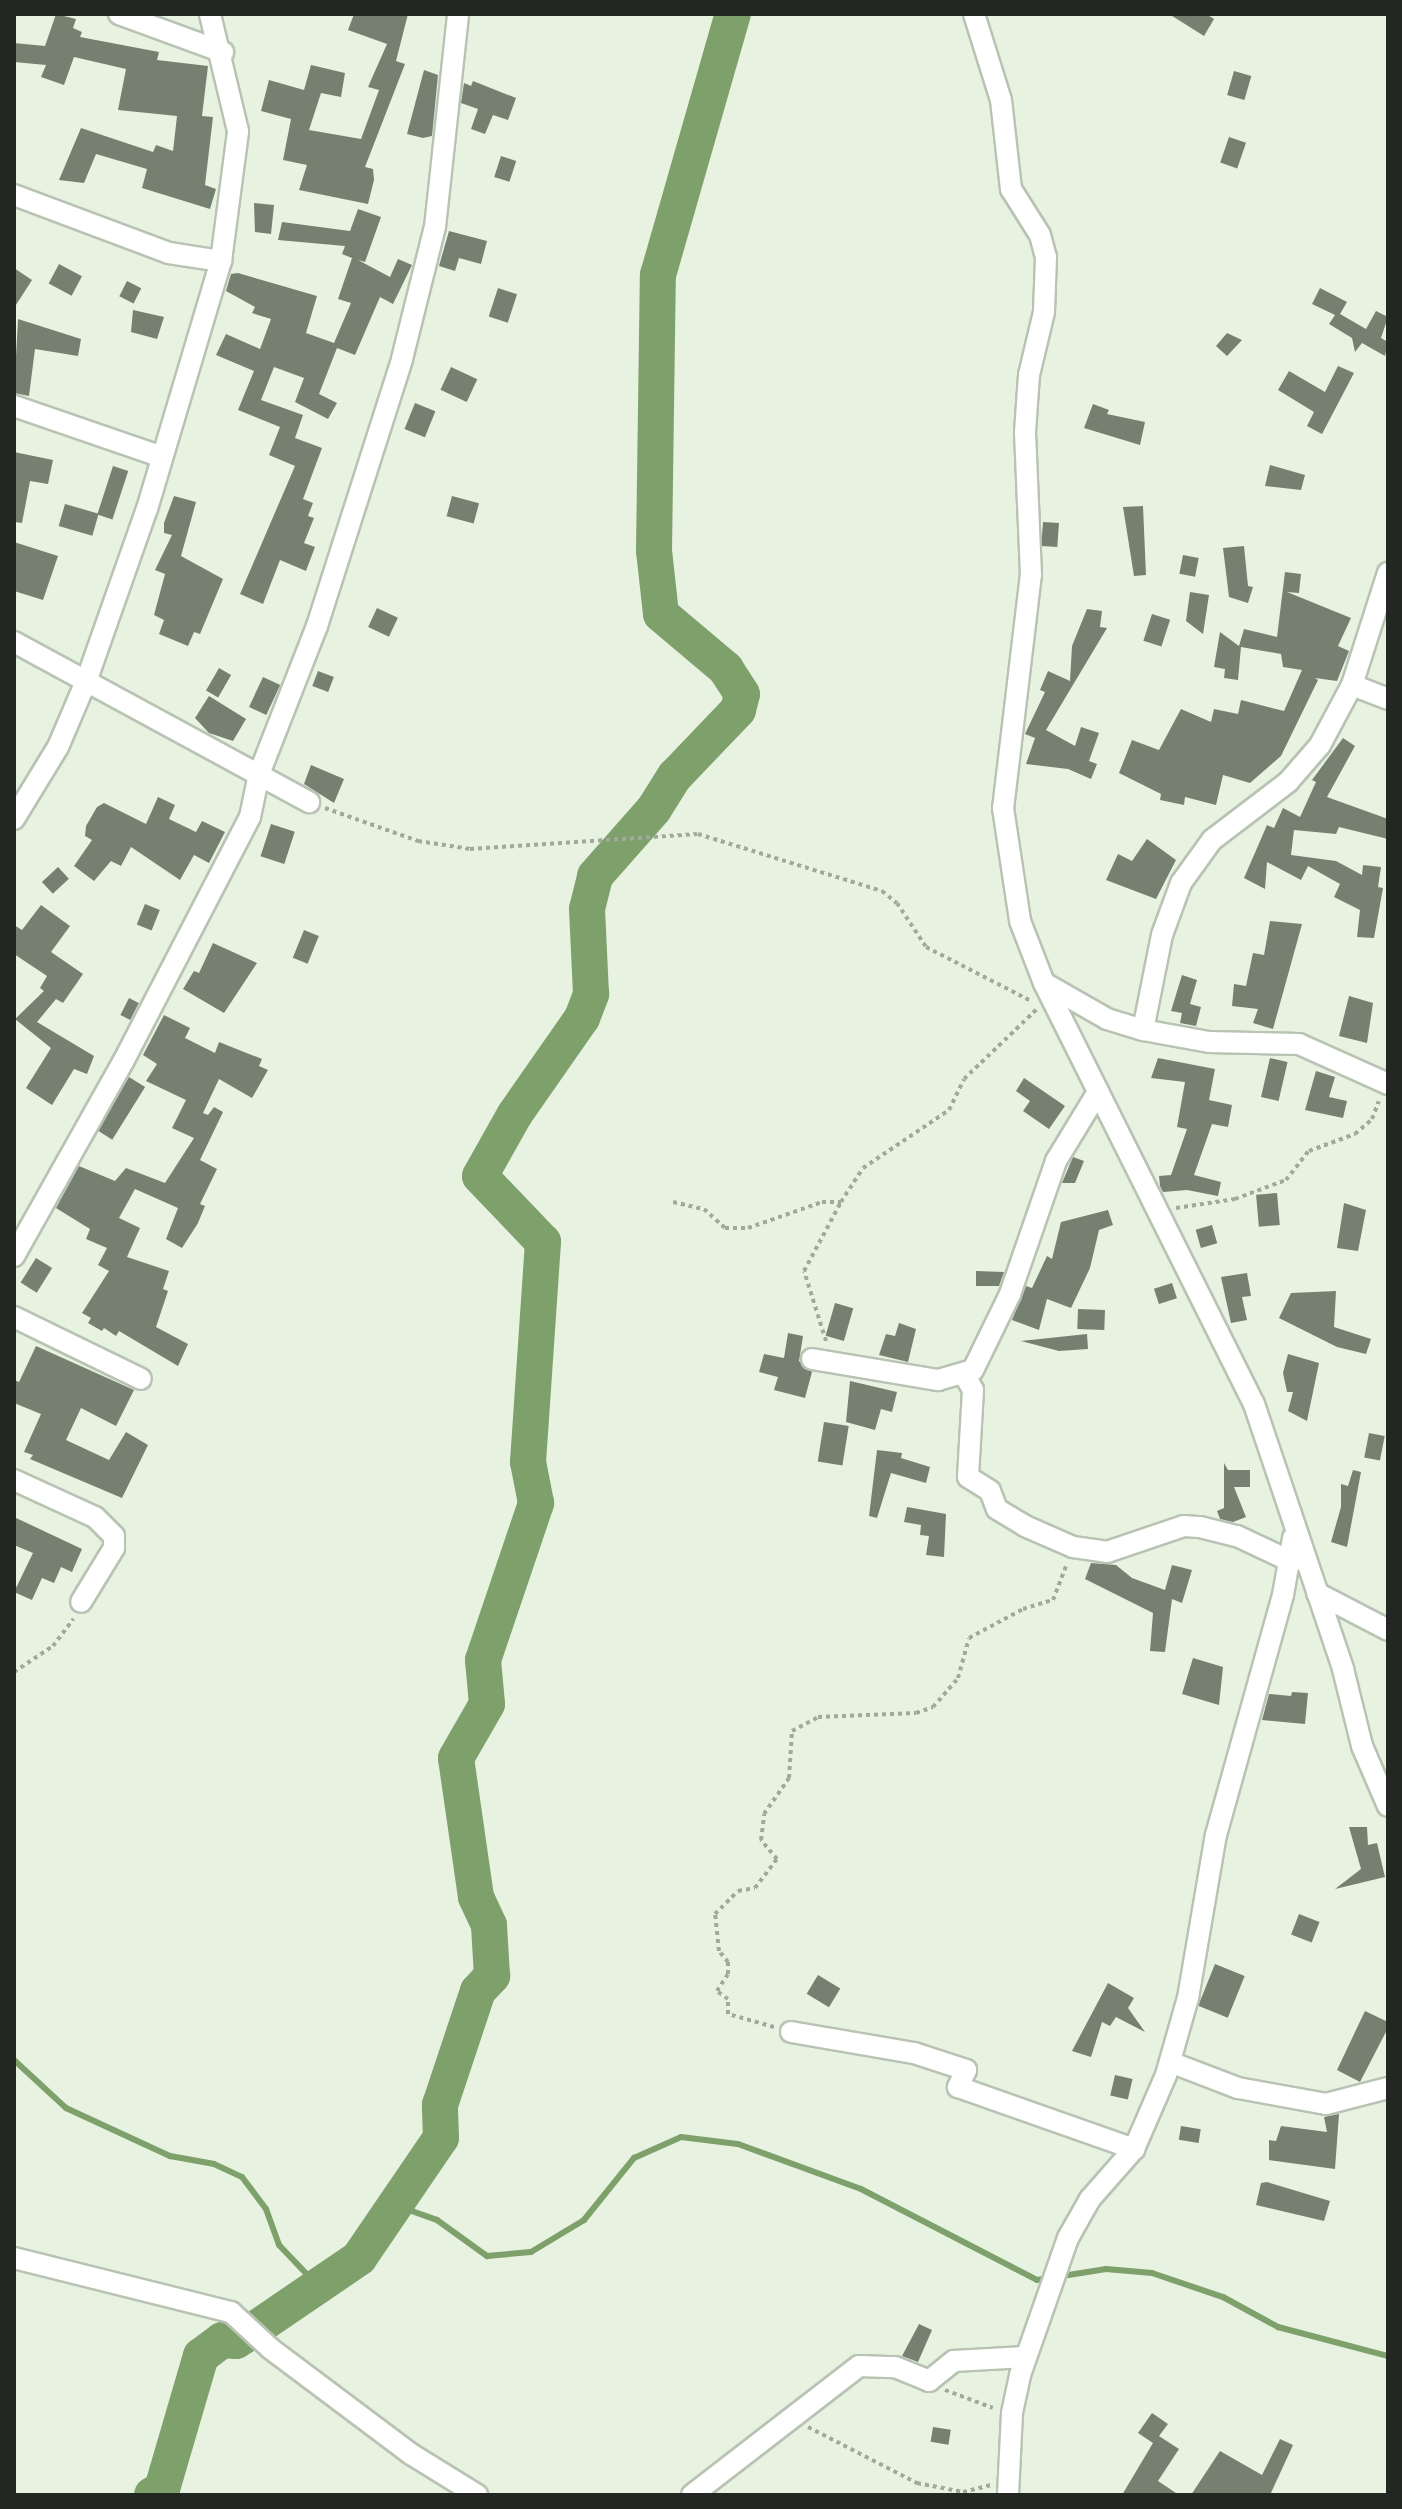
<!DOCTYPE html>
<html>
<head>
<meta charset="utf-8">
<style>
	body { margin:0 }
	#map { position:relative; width:1402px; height:2509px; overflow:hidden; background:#e7f2e1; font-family:Quicksand,sans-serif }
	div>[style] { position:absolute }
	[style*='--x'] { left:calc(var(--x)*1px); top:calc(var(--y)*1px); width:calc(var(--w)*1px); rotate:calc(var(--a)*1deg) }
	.stream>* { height:6px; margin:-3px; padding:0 3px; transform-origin:3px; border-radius:3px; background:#7ea06b }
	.river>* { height:36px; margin:-18px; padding:0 18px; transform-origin:18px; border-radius:18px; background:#7ea06b }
	.building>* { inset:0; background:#768070; transform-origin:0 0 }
	.path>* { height:4px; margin-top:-2px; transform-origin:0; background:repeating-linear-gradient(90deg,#a1a99c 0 4px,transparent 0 8px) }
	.roads { filter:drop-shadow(2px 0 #b8c3b3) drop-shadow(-2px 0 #b8c3b3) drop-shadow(0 2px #b8c3b3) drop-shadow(0 -2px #b8c3b3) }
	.minor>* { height:20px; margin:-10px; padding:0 10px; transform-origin:10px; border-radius:10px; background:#fff }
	span { translate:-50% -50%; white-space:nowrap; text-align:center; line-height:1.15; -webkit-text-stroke:7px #fff; paint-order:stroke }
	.frame { position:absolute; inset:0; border:16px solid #232721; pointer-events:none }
</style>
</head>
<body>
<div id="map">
	<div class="stream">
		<div style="--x:14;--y:2060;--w:71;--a:42.7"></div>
		<div style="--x:66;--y:2108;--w:115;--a:24.8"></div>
		<div style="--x:170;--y:2156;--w:45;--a:10.3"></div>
		<div style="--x:214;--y:2164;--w:31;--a:25"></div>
		<div style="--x:242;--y:2177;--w:40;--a:53"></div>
		<div style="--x:266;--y:2209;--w:38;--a:70"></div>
		<div style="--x:279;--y:2245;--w:57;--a:46.4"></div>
		<div style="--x:395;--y:2205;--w:45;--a:19.7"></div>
		<div style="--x:437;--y:2220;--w:62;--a:35.8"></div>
		<div style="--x:487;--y:2256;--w:44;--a:-5.2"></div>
		<div style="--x:531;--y:2252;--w:62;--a:-31.1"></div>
		<div style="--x:584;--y:2220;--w:80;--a:-51.1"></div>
		<div style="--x:634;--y:2158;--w:51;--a:-24.1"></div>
		<div style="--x:681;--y:2137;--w:57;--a:7"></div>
		<div style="--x:738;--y:2144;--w:131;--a:20.1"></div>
		<div style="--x:861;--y:2189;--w:198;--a:27.3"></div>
		<div style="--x:1037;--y:2280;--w:70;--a:-9.1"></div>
		<div style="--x:1106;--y:2269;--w:46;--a:5"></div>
		<div style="--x:1152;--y:2273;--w:75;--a:18.7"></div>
		<div style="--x:1223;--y:2297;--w:63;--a:28.6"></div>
		<div style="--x:1278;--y:2327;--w:114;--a:14.8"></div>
	</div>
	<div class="river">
		<div style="--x:152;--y:2495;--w:12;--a:-31"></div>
		<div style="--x:162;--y:2489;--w:139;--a:-73.7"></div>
		<div style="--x:201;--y:2356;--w:26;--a:-37"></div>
		<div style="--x:222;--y:2340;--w:14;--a:4"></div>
		<div style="--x:236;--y:2341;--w:22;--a:-32"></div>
		<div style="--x:255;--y:2329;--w:126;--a:-34.3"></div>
		<div style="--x:359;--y:2258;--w:145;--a:-55.7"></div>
		<div style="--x:441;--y:2138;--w:33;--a:-92"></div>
		<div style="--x:440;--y:2105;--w:120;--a:-71.6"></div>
		<div style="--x:478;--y:1991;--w:21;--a:-47"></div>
		<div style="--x:492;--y:1976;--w:51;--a:-93.4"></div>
		<div style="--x:489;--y:1925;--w:31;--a:-115"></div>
		<div style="--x:476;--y:1897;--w:140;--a:-98.2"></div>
		<div style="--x:456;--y:1758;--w:62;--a:-60.1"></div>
		<div style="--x:487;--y:1704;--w:44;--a:-95.2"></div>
		<div style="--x:483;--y:1660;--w:166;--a:-71.3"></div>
		<div style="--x:536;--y:1503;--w:42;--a:-101"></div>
		<div style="--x:528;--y:1462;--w:221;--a:-86.1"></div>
		<div style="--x:543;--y:1242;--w:91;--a:-133.7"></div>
		<div style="--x:480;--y:1176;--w:71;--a:-60.6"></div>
		<div style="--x:515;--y:1114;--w:117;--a:-55.1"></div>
		<div style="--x:582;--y:1018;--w:26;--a:-69"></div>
		<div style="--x:591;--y:994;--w:85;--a:-92.7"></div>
		<div style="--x:587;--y:909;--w:34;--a:-76"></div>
		<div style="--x:595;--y:876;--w:89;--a:-48.6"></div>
		<div style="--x:654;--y:809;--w:39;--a:-58"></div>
		<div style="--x:675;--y:776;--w:91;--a:-46.3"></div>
		<div style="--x:738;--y:710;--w:16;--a:-76"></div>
		<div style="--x:742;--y:694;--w:30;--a:-123"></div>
		<div style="--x:726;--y:669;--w:85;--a:-139.8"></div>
		<div style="--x:661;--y:614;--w:63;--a:-96.3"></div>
		<div style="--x:654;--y:551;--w:276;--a:-89.2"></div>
		<div style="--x:658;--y:275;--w:272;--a:-74"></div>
	</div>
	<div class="building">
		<div style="clip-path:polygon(56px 14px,76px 19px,73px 28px,82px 32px,80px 37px,159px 52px,157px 60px,208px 66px,202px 116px,213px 117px,205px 185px,216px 189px,210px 209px,142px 188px,147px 169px,96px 154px,84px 183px,59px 180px,81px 128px,153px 152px,156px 145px,173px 151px,177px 116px,118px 110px,126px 69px,74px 57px,64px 85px,41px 77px,46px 65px,14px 62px,14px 43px,45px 46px)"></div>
		<div style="clip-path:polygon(354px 14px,408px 14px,396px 61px,405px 64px,365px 167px,373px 169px,374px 180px,368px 204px,299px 190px,307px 165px,283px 160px,291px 119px,261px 111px,269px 80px,304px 90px,311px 65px,345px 73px,341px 97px,321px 93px,309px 130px,361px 139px,379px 90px,368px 87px,387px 44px,348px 30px)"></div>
		<div style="clip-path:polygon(1169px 14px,1206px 14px,1214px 19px,1204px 36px)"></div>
		<div style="clip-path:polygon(424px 70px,438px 75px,432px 136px,423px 138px,407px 134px)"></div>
		<div style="left:1234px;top:71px;width:18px;height:25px;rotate:16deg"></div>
		<div style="clip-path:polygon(473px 81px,516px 98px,508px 120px,493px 115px,485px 134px,471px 129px,478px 109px,461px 103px,464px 83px,471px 86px)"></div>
		<div style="left:1229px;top:137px;width:18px;height:27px;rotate:19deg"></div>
		<div style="left:501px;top:156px;width:16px;height:22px;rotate:18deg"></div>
		<div style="clip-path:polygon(254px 203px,274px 205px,271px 234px,255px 232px)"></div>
		<div style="clip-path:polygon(358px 209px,381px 217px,365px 262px,358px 260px,390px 277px,398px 259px,412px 265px,393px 304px,380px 297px,355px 355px,337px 348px,319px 394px,337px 403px,328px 419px,295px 402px,304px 378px,274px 367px,261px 400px,303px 415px,295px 438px,322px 448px,303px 499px,313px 503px,308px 516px,314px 518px,304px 543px,315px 547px,306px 571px,280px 560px,263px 604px,240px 594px,295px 466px,269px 455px,280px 427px,238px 410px,254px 371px,216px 355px,226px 334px,260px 349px,271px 319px,252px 313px,255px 307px,226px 291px,231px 274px,238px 273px,317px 296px,306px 333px,334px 343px,351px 303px,338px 299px,352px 258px,342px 254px,345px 246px,278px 240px,282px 222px,350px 231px)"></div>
		<div style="clip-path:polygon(449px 231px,487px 241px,481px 264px,459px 258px,455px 271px,439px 266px)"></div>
		<div style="left:59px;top:264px;width:26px;height:22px;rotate:28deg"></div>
		<div style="clip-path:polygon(14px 268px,32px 280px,14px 308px)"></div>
		<div style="left:127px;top:281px;width:16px;height:17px;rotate:27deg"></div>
		<div style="left:498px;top:288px;width:20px;height:30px;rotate:18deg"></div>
		<div style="clip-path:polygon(1320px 288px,1347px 302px,1340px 314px,1366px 329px,1376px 311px,1388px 317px,1381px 338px,1388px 342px,1385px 356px,1362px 343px,1355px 352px,1352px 338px,1329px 324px,1335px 315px,1312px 304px)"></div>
		<div style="clip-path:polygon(133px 310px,164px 317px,157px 339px,131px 332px)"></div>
		<div style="clip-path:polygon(18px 319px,81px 339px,78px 356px,35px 349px,29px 396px,14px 393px)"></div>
		<div style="clip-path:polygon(1227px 333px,1242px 340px,1227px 356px,1216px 346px)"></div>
		<div style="clip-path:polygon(1338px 366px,1354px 373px,1322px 434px,1307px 426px,1314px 412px,1278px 390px,1289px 371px,1325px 392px)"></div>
		<div style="left:451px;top:367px;width:29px;height:25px;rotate:25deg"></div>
		<div style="left:415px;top:403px;width:22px;height:28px;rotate:22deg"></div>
		<div style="clip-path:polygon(1093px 404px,1109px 410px,1107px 414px,1145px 422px,1140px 445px,1084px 428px)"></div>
		<div style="clip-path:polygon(14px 452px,53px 460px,48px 484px,30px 481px,22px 523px,14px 522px)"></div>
		<div style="clip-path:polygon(1270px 465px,1305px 475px,1301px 490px,1265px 486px)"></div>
		<div style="left:113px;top:466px;width:16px;height:51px;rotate:18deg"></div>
		<div style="clip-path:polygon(174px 496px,196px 502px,181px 556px,223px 579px,200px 634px,194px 632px,188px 646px,159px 634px,164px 620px,154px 615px,165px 574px,155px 570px,172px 535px,164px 533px,164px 523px)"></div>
		<div style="left:452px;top:496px;width:28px;height:21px;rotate:15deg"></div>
		<div style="left:65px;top:504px;width:35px;height:23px;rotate:16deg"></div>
		<div style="clip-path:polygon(1143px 506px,1146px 575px,1134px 576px,1123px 507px)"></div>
		<div style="left:1043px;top:522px;width:16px;height:24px;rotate:4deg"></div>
		<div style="clip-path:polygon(14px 542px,58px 556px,43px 600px,14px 591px)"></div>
		<div style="clip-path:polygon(1244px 546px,1248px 586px,1253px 587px,1248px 603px,1229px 597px,1223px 548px)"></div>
		<div style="left:1183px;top:555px;width:16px;height:19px;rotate:11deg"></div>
		<div style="clip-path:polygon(1285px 572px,1301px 574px,1299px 593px,1287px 592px,1351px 618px,1338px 646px,1349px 651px,1337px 681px,1315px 678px,1318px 680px,1281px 756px,1250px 783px,1223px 775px,1216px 805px,1185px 797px,1184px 805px,1160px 800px,1161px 794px,1119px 773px,1132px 740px,1159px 750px,1181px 709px,1211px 722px,1214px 709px,1238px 714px,1241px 700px,1284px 711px,1302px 670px,1283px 667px,1281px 654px,1241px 647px,1238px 680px,1224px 678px,1225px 669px,1214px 667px,1220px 632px,1239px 646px,1244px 629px,1277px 637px)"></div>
		<div style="clip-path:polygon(1190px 592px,1209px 595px,1203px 634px,1186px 621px)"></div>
		<div style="left:377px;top:608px;width:23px;height:21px;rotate:25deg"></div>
		<div style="clip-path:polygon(1087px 609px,1102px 611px,1100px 627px,1107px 628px,1046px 730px,1075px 746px,1081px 727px,1099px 733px,1089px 761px,1097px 764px,1091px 779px,1068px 769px,1026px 764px,1035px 738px,1025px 734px,1045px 692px,1040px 690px,1048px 671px,1070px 681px,1072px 646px)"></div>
		<div style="left:1152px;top:614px;width:19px;height:28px;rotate:18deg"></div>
		<div style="left:219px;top:668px;width:14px;height:26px;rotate:30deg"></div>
		<div style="left:318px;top:671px;width:17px;height:16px;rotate:21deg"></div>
		<div style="left:263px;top:677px;width:19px;height:33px;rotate:25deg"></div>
		<div style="clip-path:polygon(209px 696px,246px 719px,233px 741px,209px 733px,195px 718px)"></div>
		<div style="clip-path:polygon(1343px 738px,1355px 746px,1327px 797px,1388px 819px,1388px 839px,1339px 827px,1336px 834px,1294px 830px,1291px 855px,1336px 861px,1362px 875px,1363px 865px,1381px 867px,1378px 887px,1383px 888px,1374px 938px,1357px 937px,1360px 910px,1334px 897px,1340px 884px,1308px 866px,1301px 880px,1267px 862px,1265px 889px,1244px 878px,1267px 825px,1274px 828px,1283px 808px,1300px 817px,1316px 782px,1312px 780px)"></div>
		<div style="clip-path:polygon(311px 765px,344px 779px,334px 803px,304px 784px)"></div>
		<div style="clip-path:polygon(158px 797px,175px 805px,169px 819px,196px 832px,202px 821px,225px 832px,209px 863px,194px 855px,180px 880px,131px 847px,121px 866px,111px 861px,94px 881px,74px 866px,92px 840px,85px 836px,86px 826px,97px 807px,104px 803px,146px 824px)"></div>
		<div style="left:271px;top:824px;width:25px;height:34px;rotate:18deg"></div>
		<div style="clip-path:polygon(1147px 839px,1176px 860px,1156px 899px,1106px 880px,1118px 854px,1132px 861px)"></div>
		<div style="left:58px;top:867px;width:16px;height:22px;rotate:47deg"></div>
		<div style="left:145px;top:904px;width:16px;height:22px;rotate:22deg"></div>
		<div style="clip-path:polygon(41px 905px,70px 926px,51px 952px,83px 974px,63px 1003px,56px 999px,37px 1022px,94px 1056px,87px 1074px,74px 1069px,52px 1105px,26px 1088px,51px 1048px,15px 1019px,44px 991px,40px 988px,47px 976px,14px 954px,14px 925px,22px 930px)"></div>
		<div style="clip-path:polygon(1270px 921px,1302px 924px,1273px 1029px,1253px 1023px,1258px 1009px,1232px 1006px,1234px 984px,1246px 986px,1253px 953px,1264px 955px)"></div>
		<div style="left:304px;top:930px;width:16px;height:30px;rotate:22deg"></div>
		<div style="clip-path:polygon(213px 943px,257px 963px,224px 1013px,183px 989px,194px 971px,199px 973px)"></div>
		<div style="clip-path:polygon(1182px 975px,1197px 980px,1190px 1004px,1201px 1007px,1196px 1026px,1180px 1023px,1182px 1013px,1171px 1011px)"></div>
		<div style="clip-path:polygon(1349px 996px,1373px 1003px,1367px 1043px,1339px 1036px)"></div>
		<div style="left:129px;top:998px;width:11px;height:19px;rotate:27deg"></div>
		<div style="clip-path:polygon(164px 1015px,190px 1028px,185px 1038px,215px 1053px,219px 1042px,262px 1059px,259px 1066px,268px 1070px,252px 1098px,219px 1079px,203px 1113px,208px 1115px,214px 1107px,223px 1112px,200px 1160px,217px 1169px,200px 1204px,205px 1206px,198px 1223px,182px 1248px,166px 1239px,178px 1208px,135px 1189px,119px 1218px,140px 1228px,127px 1257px,169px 1271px,163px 1289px,168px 1291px,156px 1327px,188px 1344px,178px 1366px,119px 1331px,116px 1336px,104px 1328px,102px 1331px,88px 1323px,91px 1318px,82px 1313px,109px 1271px,98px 1265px,107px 1248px,86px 1239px,90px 1229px,56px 1208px,79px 1166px,115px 1181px,126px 1168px,165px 1183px,194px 1138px,172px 1128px,186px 1100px,146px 1081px,157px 1064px,143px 1055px)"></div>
		<div style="clip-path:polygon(1158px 1058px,1215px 1069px,1209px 1100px,1232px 1105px,1228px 1127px,1212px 1124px,1194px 1175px,1221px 1182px,1218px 1196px,1187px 1190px,1163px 1192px,1160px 1186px,1159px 1176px,1171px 1175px,1187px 1129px,1177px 1127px,1185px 1082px,1151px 1078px)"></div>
		<div style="left:1270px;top:1058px;width:18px;height:40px;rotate:13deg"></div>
		<div style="clip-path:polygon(1316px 1071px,1335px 1077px,1329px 1097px,1347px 1101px,1343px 1118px,1305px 1110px)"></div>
		<div style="left:129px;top:1077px;width:19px;height:62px;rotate:32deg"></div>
		<div style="clip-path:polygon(1024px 1078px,1065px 1106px,1049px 1129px,1023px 1111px,1030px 1101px,1016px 1091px)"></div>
		<div style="clip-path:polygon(1073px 1157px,1084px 1161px,1075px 1183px,1062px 1183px)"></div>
		<div style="left:1277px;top:1193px;width:32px;height:21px;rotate:85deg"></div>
		<div style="clip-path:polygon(1344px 1203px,1366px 1210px,1358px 1251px,1337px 1248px)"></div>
		<div style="clip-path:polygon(1108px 1210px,1113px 1225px,1099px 1230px,1090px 1268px,1071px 1308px,1047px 1299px,1039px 1330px,1012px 1320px,1026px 1286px,1032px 1288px,1047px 1256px,1052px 1259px,1061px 1222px)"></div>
		<div style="left:1212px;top:1225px;width:19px;height:17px;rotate:74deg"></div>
		<div style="left:36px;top:1258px;width:19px;height:29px;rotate:32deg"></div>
		<div style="clip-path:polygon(976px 1271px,1004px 1272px,999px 1286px,976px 1286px)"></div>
		<div style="clip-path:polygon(1247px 1273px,1251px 1296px,1242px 1297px,1247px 1320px,1231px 1323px,1221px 1277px)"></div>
		<div style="left:1172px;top:1283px;width:16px;height:19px;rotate:72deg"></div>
		<div style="clip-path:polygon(1336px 1291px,1334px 1327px,1371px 1339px,1366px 1354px,1337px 1347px,1279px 1318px,1291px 1293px)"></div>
		<div style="left:835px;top:1303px;width:19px;height:34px;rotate:16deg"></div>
		<div style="left:1078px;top:1309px;width:27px;height:20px;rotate:2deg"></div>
		<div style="clip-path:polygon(899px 1323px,916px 1329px,908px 1362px,879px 1355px,886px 1334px,895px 1336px)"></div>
		<div style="clip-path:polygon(788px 1333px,803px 1336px,799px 1361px,812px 1372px,805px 1398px,774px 1390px,778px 1377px,759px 1372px,764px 1354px,784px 1358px)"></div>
		<div style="clip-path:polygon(1087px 1334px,1088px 1349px,1059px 1351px,1021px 1341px)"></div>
		<div style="clip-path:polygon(36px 1346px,134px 1390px,116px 1426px,81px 1408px,66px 1440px,109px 1460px,126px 1432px,148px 1445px,122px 1498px,30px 1459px,33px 1455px,24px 1452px,41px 1414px,14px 1403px,14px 1380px,19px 1382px)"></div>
		<div style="clip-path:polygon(1288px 1354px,1319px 1363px,1307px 1421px,1288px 1411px,1293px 1392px,1287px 1392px,1283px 1373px)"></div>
		<div style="clip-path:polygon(850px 1381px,897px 1392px,892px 1412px,881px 1409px,875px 1430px,846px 1422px)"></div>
		<div style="left:824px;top:1422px;width:25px;height:40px;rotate:9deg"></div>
		<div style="left:1369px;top:1433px;width:16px;height:25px;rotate:11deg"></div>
		<div style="clip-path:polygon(877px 1450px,902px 1453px,901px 1458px,930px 1467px,926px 1483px,891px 1473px,877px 1518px,869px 1516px)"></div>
		<div style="clip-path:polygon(1224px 1463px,1228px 1470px,1250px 1470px,1250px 1487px,1234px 1487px,1246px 1517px,1233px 1522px,1220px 1519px,1217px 1511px,1224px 1508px)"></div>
		<div style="clip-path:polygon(1353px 1470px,1361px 1472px,1347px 1547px,1331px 1542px,1341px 1507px,1341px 1484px,1348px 1486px)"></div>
		<div style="clip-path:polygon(907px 1507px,946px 1514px,944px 1557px,926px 1555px,929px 1536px,920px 1535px,921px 1525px,904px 1522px)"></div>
		<div style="clip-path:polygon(14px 1517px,82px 1549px,72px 1572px,61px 1567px,54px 1583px,42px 1578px,32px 1600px,14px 1592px,33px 1553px,14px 1545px)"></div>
		<div style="clip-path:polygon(1091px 1563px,1116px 1565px,1132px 1578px,1165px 1590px,1172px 1565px,1192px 1570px,1182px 1603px,1172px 1599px,1165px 1652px,1150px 1651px,1153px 1613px,1085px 1579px)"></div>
		<div style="clip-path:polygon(1193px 1658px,1223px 1667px,1219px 1705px,1182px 1694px)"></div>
		<div style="clip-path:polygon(1292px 1692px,1308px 1693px,1305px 1724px,1262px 1720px,1269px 1694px,1291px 1696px)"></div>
		<div style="clip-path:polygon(1349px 1827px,1367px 1827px,1368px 1845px,1377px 1843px,1385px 1877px,1335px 1889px,1361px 1869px)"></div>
		<div style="left:1299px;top:1914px;width:22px;height:22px;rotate:21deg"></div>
		<div style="left:1215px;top:1964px;width:32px;height:45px;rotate:22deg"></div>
		<div style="left:818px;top:1975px;width:26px;height:22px;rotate:31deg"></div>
		<div style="clip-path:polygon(1108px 1983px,1134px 1998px,1128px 2008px,1145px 2032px,1116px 2017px,1110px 2026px,1102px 2022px,1091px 2057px,1072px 2051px)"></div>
		<div style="clip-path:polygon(1365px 2011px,1388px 2022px,1388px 2028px,1360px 2082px,1337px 2070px)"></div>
		<div style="left:1115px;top:2075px;width:18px;height:21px;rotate:13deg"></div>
		<div style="clip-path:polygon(1339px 2114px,1335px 2169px,1269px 2160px,1269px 2140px,1276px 2141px,1281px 2126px,1327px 2132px,1324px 2117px)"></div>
		<div style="left:1181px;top:2126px;width:20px;height:14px;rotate:9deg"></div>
		<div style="clip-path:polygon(1267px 2182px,1330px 2201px,1324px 2221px,1256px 2205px,1261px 2183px)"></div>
		<div style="clip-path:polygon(919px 2324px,932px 2330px,918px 2362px,902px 2356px)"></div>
		<div style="clip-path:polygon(1152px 2413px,1168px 2424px,1159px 2436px,1179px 2449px,1158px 2481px,1179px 2495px,1122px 2495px,1153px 2443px,1138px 2433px)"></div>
		<div style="left:933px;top:2427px;width:18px;height:15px;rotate:9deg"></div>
		<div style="clip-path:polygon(1280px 2439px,1293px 2445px,1270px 2495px,1191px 2495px,1220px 2451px,1262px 2475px)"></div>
	</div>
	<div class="path">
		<div style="--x:325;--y:808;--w:99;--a:19.5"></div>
		<div style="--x:418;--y:841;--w:53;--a:8.7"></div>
		<div style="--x:470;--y:849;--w:228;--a:-3.8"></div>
		<div style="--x:698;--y:834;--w:193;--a:17.2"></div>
		<div style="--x:882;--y:891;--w:19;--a:39"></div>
		<div style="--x:897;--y:903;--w:53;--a:56.6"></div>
		<div style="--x:926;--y:947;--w:118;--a:27.2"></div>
		<div style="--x:673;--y:1202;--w:32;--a:13"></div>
		<div style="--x:704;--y:1209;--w:28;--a:42"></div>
		<div style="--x:725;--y:1228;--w:23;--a:0"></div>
		<div style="--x:748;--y:1228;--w:78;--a:-19.4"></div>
		<div style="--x:822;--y:1202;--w:19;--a:0"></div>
		<div style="--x:841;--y:1202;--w:40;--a:-57.1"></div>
		<div style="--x:863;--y:1168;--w:104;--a:-34"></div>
		<div style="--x:949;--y:1110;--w:34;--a:-64"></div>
		<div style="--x:964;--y:1079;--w:100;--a:-43.8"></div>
		<div style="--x:1176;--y:1208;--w:60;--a:-8.7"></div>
		<div style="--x:1235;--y:1199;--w:54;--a:-20.4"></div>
		<div style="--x:1286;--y:1180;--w:37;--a:-52"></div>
		<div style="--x:1309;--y:1151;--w:49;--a:-20.3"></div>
		<div style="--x:1355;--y:1134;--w:23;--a:-41"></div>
		<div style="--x:1372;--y:1119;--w:19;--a:-69"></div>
		<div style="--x:826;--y:1341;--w:73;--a:-107.4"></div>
		<div style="--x:804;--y:1271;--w:78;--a:-61.8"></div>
		<div style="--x:14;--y:1672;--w:47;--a:-33.7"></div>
		<div style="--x:53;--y:1646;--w:34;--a:-53"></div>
		<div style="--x:774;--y:2027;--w:48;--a:-164.2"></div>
		<div style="--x:728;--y:2014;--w:15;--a:-90"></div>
		<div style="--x:728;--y:1999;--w:14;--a:-144"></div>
		<div style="--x:717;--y:1991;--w:20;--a:-57"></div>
		<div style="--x:728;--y:1974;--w:12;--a:-90"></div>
		<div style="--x:728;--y:1962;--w:14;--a:-129"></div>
		<div style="--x:719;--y:1951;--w:37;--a:-96"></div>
		<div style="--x:715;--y:1914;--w:33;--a:-45"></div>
		<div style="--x:738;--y:1891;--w:17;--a:-10"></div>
		<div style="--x:755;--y:1888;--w:36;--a:-53"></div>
		<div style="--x:777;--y:1859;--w:25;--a:-130"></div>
		<div style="--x:761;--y:1840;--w:26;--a:-83"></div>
		<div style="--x:764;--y:1814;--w:44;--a:-55.2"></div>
		<div style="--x:789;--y:1778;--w:47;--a:-86.3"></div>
		<div style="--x:792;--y:1731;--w:30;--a:-28"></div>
		<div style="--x:818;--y:1717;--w:98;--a:-2.3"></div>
		<div style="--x:916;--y:1713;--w:18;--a:-19"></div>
		<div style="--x:933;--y:1707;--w:38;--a:-49"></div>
		<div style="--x:958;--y:1678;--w:41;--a:-74.6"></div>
		<div style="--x:969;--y:1638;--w:61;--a:-28.2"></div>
		<div style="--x:1023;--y:1609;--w:31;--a:-17"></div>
		<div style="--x:1053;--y:1600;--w:39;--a:-69"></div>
		<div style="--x:945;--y:2390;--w:51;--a:20.6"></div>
		<div style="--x:808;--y:2427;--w:123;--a:27.2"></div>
		<div style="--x:917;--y:2483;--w:47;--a:11.1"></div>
		<div style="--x:963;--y:2492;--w:29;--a:-14"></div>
	</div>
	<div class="roads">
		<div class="minor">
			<div style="--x:119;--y:14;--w:111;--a:20.1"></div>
			<div style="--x:974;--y:14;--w:90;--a:72.6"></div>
			<div style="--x:1001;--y:100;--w:90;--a:83.6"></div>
			<div style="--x:1011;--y:189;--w:54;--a:57.8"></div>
			<div style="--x:1040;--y:235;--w:23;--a:75"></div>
			<div style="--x:1046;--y:257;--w:55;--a:92.1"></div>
			<div style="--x:1044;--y:312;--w:65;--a:103.4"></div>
			<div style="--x:1029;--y:375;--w:57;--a:94"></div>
			<div style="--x:1025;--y:432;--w:142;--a:87.6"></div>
			<div style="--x:1031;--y:574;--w:236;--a:96.8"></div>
			<div style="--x:1003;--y:808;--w:114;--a:81.4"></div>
			<div style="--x:1020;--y:921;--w:66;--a:68.8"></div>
			<div style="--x:1044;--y:983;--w:470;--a:63.5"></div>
			<div style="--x:1254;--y:1404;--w:280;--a:71.4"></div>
			<div style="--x:1343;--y:1669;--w:79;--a:76.1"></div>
			<div style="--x:1362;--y:1746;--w:65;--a:66.6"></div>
			<div style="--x:14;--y:195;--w:165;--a:20.5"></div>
			<div style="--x:169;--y:253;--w:53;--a:8.7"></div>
			<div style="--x:14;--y:406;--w:153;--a:19"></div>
			<div style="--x:14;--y:642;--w:336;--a:28.5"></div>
			<div style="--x:1352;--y:685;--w:39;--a:21"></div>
			<div style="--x:14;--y:819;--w:84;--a:-58.6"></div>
			<div style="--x:58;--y:747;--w:74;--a:-66.9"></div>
			<div style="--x:87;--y:679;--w:180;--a:-70.6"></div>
			<div style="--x:147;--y:509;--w:259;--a:-73.4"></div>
			<div style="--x:221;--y:261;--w:131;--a:-82.5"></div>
			<div style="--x:238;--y:131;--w:120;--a:-103.5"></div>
			<div style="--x:1044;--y:983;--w:73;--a:29.7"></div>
			<div style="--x:1107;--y:1019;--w:38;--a:17"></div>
			<div style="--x:1143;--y:1030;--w:67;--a:10.3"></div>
			<div style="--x:1209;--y:1042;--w:90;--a:1.3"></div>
			<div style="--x:1299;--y:1044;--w:98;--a:24.2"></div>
			<div style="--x:1143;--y:1030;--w:97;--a:-78.7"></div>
			<div style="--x:1162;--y:935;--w:55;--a:-69.9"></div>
			<div style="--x:1181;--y:883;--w:53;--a:-54.2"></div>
			<div style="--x:1212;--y:840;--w:96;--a:-37.3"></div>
			<div style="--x:1288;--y:782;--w:49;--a:-49.1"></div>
			<div style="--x:1320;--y:745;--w:68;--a:-61.9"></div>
			<div style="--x:1352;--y:685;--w:118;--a:-72.2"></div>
			<div style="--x:14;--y:1256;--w:223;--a:-60.7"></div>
			<div style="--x:123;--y:1062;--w:276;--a:-62.6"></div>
			<div style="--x:250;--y:817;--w:44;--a:-78.2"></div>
			<div style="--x:259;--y:774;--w:159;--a:-68.6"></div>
			<div style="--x:317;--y:626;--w:280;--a:-72.3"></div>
			<div style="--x:402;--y:359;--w:136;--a:-76"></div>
			<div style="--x:435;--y:227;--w:214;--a:-83.8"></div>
			<div style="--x:14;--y:1317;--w:141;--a:26"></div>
			<div style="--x:812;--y:1359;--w:128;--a:9.5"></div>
			<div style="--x:938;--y:1380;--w:36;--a:-16"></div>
			<div style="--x:973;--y:1370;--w:85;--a:-64"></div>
			<div style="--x:1010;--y:1294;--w:141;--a:-70.9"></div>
			<div style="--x:1056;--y:1161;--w:81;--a:-58.7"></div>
			<div style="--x:965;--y:1376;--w:16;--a:60"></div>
			<div style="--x:973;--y:1390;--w:87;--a:93.3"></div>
			<div style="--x:968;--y:1477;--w:26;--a:32"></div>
			<div style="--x:990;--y:1491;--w:19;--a:69"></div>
			<div style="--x:997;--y:1509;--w:33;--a:31"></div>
			<div style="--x:1025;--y:1526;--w:52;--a:23.6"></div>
			<div style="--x:1073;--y:1547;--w:34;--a:8"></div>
			<div style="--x:1107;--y:1552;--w:81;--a:-18.7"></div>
			<div style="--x:1184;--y:1526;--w:16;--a:4"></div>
			<div style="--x:1200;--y:1527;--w:38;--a:14"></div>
			<div style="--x:1237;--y:1536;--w:61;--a:25.3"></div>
			<div style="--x:14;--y:1480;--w:89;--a:24.6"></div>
			<div style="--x:95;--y:1517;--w:27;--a:45"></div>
			<div style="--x:114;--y:1536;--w:12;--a:90"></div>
			<div style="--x:114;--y:1548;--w:63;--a:121.4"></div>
			<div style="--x:1317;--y:1593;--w:80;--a:27.5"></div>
			<div style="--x:791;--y:2032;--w:125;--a:9.7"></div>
			<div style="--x:914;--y:2053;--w:55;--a:18.1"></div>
			<div style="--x:966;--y:2070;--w:19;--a:115"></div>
			<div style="--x:958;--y:2087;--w:187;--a:19.4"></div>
			<div style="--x:1170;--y:2062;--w:73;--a:20.9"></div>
			<div style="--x:1238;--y:2088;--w:89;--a:10.3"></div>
			<div style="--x:1326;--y:2104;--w:64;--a:-14.5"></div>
			<div style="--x:14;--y:2258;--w:224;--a:14"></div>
			<div style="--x:231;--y:2312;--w:54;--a:42.8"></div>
			<div style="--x:271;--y:2349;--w:175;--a:36.9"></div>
			<div style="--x:411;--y:2454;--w:78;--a:31.8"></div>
			<div style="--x:692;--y:2495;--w:211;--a:-37.7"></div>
			<div style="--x:859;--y:2366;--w:36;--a:2"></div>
			<div style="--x:895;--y:2367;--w:37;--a:22"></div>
			<div style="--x:929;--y:2381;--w:32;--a:-39"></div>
			<div style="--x:954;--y:2361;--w:71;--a:-3.2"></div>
			<div style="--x:1008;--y:2495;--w:82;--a:-87.2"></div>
			<div style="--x:1012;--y:2413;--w:39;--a:-78"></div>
			<div style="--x:1020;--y:2375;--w:145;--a:-70.7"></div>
			<div style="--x:1068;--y:2238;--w:45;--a:-60.6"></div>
			<div style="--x:1090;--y:2199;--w:67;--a:-48.7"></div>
			<div style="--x:1134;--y:2149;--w:81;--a:-66.6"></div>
			<div style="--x:1166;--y:2075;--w:80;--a:-74.1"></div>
			<div style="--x:1188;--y:1998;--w:165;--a:-80.3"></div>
			<div style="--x:1216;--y:1835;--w:249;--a:-74.4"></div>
			<div style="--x:1283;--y:1595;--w:58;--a:-80"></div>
		</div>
	</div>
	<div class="frame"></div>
</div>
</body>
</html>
